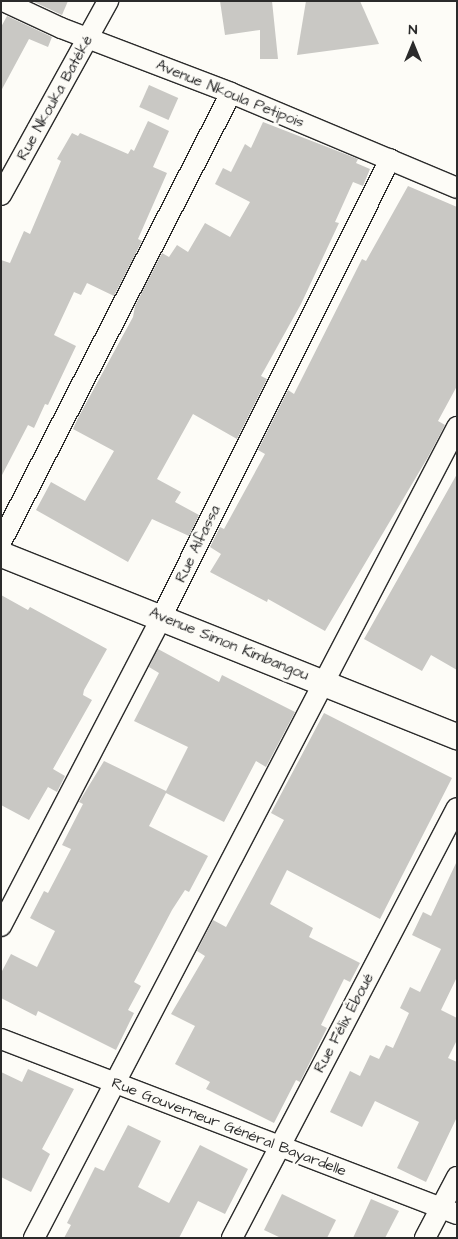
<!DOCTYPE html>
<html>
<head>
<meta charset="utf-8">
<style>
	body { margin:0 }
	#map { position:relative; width:458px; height:1239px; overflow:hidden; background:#fdfcf7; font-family:"Architects Daughter",sans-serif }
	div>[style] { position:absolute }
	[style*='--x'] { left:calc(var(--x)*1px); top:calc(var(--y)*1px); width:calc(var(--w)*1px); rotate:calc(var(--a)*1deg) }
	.building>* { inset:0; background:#c9c8c4; transform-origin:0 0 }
	.roads { filter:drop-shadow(1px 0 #2b2b2b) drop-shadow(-1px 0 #2b2b2b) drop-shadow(0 1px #2b2b2b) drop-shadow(0 -1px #2b2b2b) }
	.minor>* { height:20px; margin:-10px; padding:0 10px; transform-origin:10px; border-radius:10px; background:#fdfcf7 }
	.tertiary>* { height:25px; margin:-12.5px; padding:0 12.5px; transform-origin:12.5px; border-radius:12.5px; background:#fdfcf7 }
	span { translate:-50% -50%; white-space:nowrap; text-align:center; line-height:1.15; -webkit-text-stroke:5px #fdfcf7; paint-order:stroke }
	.street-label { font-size:15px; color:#2b2b2b }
	.frame { position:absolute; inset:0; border:2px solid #2b2b2b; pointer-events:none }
	.north { position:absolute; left:388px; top:20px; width:50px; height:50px; -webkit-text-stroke:4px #fdfcf7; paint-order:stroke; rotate:0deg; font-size:14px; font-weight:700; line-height:20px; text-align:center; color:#2b2b2b }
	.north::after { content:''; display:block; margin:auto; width:18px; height:22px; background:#2b2b2b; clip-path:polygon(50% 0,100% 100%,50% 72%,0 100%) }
</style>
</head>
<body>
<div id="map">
	<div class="building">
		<div style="clip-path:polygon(32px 1px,68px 1px,62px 15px)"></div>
		<div style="clip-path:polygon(220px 1px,272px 1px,278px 59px,260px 59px,260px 30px,225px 35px)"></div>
		<div style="clip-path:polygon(306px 1px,360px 1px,379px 44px,297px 55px)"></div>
		<div style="clip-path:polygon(7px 16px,52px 37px,48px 47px,29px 39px,1px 91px,1px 27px)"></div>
		<div style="left:149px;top:85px;width:32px;height:24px;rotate:24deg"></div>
		<div style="clip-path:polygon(148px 121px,169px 131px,153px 167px,167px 173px,138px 239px,142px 241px,114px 296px,87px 283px,81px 295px,74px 292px,54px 335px,76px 346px,48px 405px,45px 404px,34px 428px,28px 425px,1px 477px,1px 260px,10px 263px,24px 231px,30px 234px,61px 161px,57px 159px,72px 133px,78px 136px,80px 133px,128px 154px,131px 149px,134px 151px)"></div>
		<div style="clip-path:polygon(263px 122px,358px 159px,356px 163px,370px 169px,363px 186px,353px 182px,335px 222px,339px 223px,301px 304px,261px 376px,267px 379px,237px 439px,193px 414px,157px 479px,181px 492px,175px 502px,199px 515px,189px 536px,152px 519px,128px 562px,36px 510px,51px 482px,85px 501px,114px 451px,73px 429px,78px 418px,133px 317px,135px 306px,162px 253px,169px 257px,177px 245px,188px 252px,205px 223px,230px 237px,250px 202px,215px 184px,223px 168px,231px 172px,245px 144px,251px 148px)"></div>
		<div style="clip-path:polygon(408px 186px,457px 207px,457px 386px,438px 421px,445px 425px,428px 457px,325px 631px,268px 599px,267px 602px,210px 572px,221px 554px,210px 547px,220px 527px,224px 529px,265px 454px,258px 450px,288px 390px,294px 394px,362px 259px,366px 261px)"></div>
		<div style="clip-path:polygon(457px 474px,457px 670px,431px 655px,422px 671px,364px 639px)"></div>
		<div style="clip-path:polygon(1px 595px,28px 610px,30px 607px,107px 649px,84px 690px,83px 695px,92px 700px,53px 769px,65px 776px,57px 792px,48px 787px,29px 820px,1px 805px)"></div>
		<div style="clip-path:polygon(158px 649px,219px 682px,222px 675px,295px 712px,266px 767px,256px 761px,224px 822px,166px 793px,149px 826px,208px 856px,189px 892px,185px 890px,172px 910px,134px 982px,141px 986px,128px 1010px,134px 1013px,116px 1050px,38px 1011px,36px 1016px,1px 998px,1px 973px,11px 954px,37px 967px,55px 931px,30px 918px,44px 891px,48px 893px,71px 849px,62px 845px,83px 804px,79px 802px,104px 761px,166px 791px,188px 747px,134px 721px,159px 673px,149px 667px)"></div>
		<div style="clip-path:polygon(324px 713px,452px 778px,380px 919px,287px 870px,270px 904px,313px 928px,309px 937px,360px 963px,350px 982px,344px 979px,321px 1025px,327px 1028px,300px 1082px,296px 1080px,274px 1123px,206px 1089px,210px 1082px,175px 1064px,195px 1026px,171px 1014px,205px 956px,197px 951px,213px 920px,226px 927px,284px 820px,271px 813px)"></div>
		<div style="clip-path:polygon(457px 861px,457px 977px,441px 1010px,457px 1018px,457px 1040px,448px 1058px,457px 1062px,457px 1117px,426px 1182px,397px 1168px,419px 1122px,375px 1101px,362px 1127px,330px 1112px,350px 1071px,360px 1076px,370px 1055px,379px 1059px,386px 1045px,393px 1048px,409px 1013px,400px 1008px,410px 987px,420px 992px,441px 949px,412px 935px,423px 912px,431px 916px)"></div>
		<div style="clip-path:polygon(28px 1069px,74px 1089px,42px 1149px,50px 1154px,31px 1192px,1px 1177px,1px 1072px,22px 1082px)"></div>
		<div style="clip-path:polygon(128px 1125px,161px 1141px,138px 1187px,169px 1203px,200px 1145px,248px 1169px,225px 1214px,198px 1201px,179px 1238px,64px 1238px,71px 1225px,67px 1223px,95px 1167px,104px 1171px)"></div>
		<div style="clip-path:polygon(282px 1194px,336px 1220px,327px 1238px,281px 1238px,264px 1230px)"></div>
		<div style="clip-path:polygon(371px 1199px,399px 1211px,385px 1238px,353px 1238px)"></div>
	</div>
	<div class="roads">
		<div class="minor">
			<div style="--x:3;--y:1;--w:64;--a:25"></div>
			<div style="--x:61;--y:28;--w:182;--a:20.9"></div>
			<div style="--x:231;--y:93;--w:245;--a:22.8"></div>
			<div style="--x:1;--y:195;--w:222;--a:-61.1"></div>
			<div style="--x:1;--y:542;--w:504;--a:-62.88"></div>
			<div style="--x:1;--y:926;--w:347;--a:-62.5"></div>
			<div style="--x:161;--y:618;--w:513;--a:-63.48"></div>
			<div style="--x:1;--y:1039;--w:488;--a:21"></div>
			<div style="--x:34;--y:1238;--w:915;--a:-62.45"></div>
			<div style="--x:232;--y:1238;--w:485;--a:-62.4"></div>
			<div style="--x:425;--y:1238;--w:69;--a:-62.3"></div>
		</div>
		<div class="tertiary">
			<div style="--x:1;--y:554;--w:491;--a:21.8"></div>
		</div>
	</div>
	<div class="street-label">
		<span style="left:230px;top:94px;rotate:22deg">Avenue Nkoula Petipois</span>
		<span style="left:55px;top:98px;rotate:-61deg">Rue Nkouka Batéké</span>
		<span style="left:198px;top:544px;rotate:-64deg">Rue Alfassa</span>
		<span style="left:229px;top:644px;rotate:22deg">Avenue Simon Kimbangou</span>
		<span style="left:344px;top:1023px;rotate:-62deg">Rue Félix Éboué</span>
		<span style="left:229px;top:1127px;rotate:21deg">Rue Gouverneur Général Bayardelle</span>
	</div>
	<div class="frame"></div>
	<div class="north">N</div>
</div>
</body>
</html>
